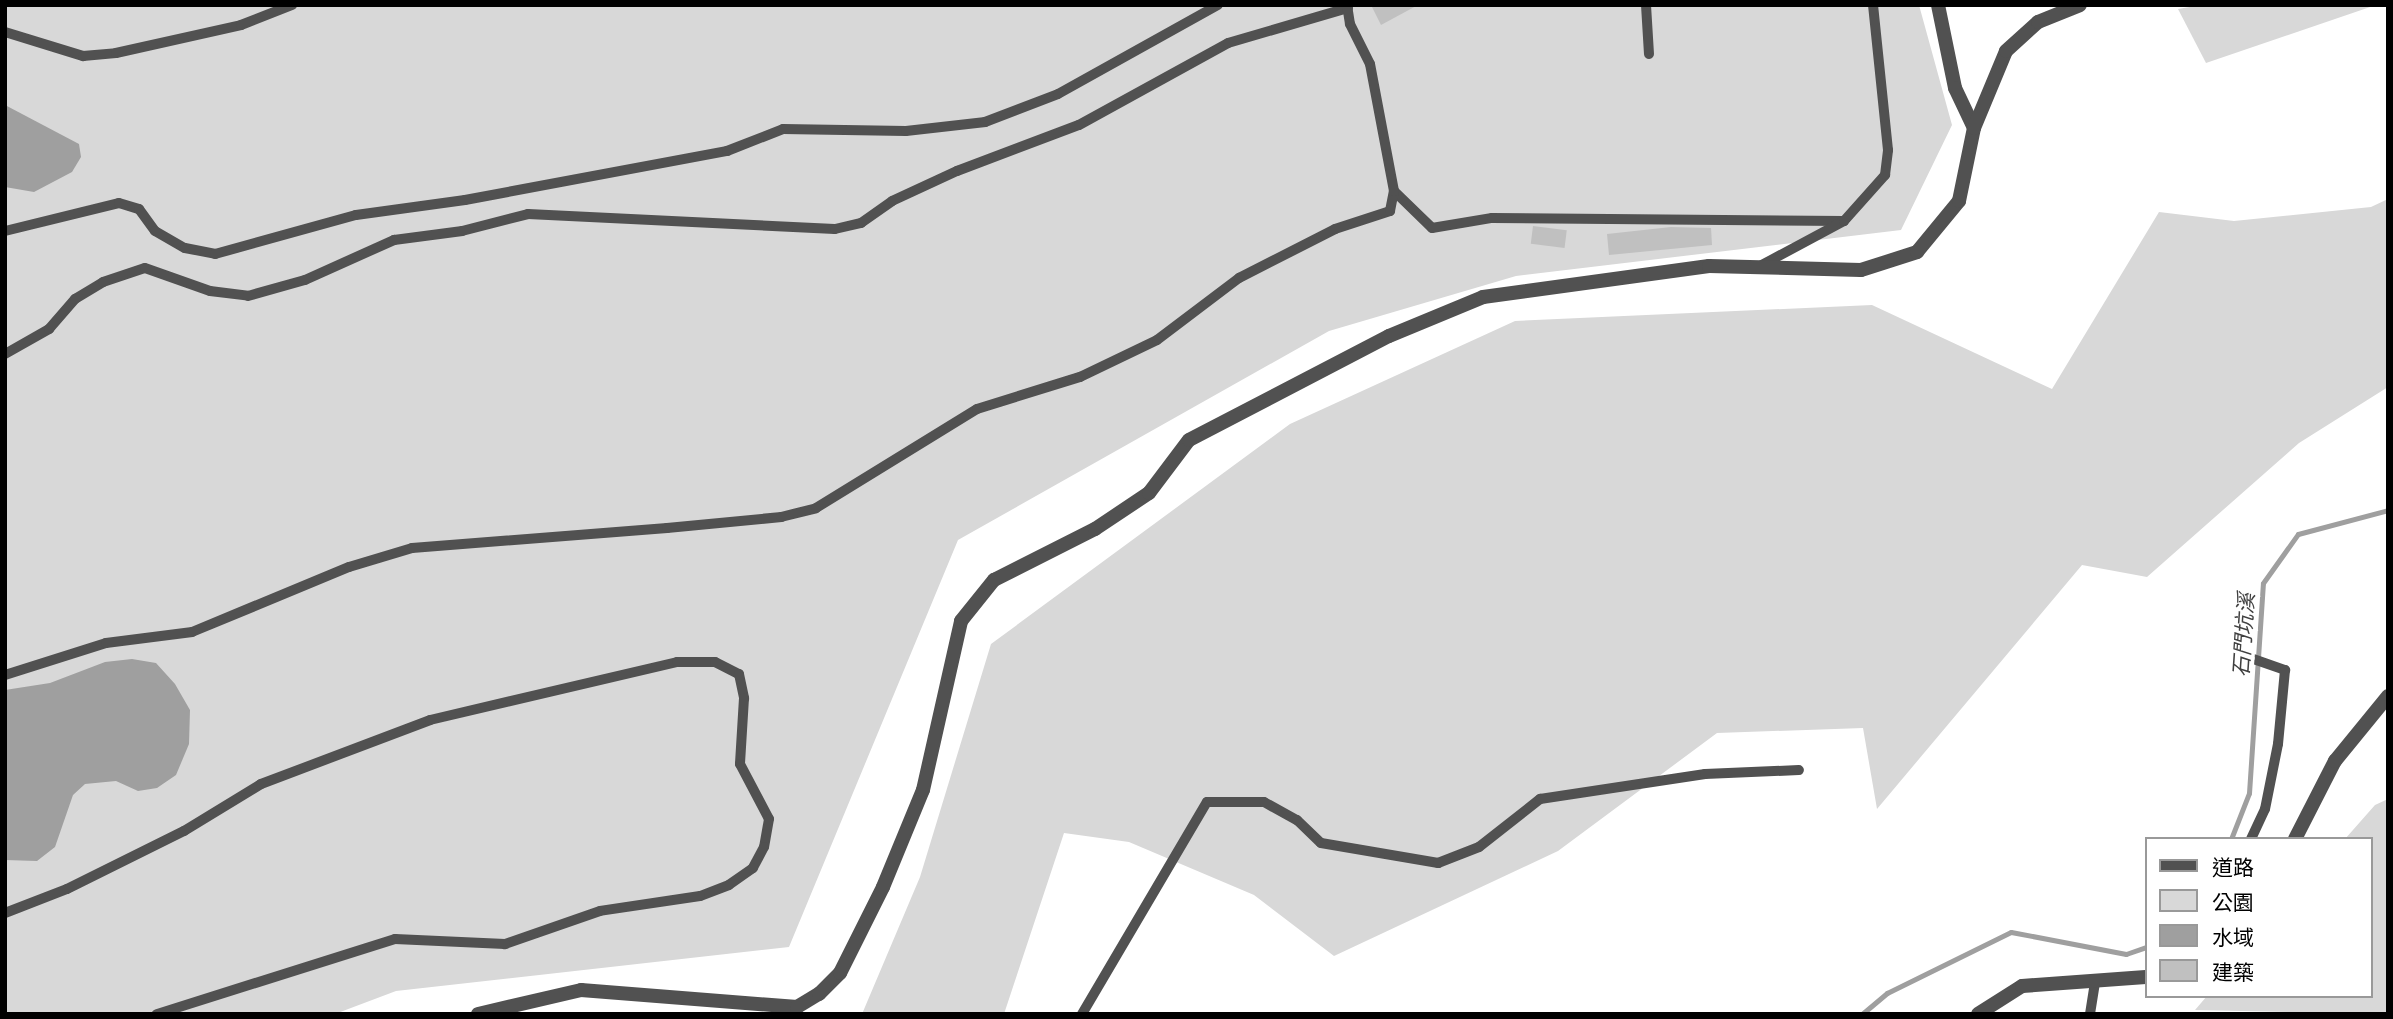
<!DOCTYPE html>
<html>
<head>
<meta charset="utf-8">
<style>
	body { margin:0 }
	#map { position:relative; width:2393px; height:1019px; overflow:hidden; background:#fff; font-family:"Fira Sans Condensed","Noto Sans TC",sans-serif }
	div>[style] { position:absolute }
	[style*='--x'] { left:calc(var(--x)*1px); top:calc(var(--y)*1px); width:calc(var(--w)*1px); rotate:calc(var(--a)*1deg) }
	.green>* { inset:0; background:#d8d8d8 }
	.water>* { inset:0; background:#9f9f9f }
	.stream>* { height:5px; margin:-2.5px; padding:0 2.5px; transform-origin:2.5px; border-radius:2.5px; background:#9f9f9f }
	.building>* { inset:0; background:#c0c0c0; transform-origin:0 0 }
	.service>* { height:10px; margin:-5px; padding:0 5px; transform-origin:5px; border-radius:5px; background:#515151 }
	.minor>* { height:14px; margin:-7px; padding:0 7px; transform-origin:7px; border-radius:7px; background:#515151 }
	.tertiary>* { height:14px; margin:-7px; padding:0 7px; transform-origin:7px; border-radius:7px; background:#515151 }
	span { translate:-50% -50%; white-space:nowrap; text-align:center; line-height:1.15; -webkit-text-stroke:7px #fff; paint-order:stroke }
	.water-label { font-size:21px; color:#404040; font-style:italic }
	.frame { position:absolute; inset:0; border:7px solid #000; pointer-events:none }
	.legend { position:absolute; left:2145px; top:837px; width:228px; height:161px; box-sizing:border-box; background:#fff; border:2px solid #999; margin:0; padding:9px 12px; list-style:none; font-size:21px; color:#000 }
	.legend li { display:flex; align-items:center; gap:14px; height:35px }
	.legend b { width:35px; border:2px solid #999 }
</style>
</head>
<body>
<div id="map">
	<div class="green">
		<div style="clip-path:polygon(5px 5px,1919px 5px,1952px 125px,1901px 230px,1516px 276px,1329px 331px,958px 540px,789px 947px,396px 991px,335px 1014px,5px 1014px)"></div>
		<div style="clip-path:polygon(2201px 5px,2376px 5px,2206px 63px,2178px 9px)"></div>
		<div style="clip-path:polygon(2388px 199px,2388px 387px,2299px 443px,2147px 577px,2082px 565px,1877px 809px,1863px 728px,1717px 733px,1558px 851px,1334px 956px,1254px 895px,1129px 842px,1064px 833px,1004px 1014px,862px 1014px,920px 877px,991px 644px,1290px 424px,1515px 321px,1872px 305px,2052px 389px,2159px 212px,2234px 221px,2371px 207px)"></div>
		<div style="clip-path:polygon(2388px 799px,2388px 1014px,2195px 1010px,2207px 996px,2370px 996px,2370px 839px,2345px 839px,2375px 805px)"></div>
	</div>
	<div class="water">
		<div style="clip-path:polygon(5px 105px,79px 144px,81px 157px,72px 172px,34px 192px,5px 187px)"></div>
		<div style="clip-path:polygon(132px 659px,156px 663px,175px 684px,190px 710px,189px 744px,176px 775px,157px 788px,138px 791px,116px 781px,85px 784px,73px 795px,55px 847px,37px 861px,5px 860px,5px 690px,50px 683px,105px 662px)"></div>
	</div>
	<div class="stream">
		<div style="--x:2231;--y:839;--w:49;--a:-68.6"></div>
		<div style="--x:2249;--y:793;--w:210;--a:-86.2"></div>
		<div style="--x:2263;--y:583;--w:60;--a:-54.5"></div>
		<div style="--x:2298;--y:534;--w:93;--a:-14.9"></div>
		<div style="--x:1862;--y:1014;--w:33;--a:-40"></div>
		<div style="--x:1887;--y:993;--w:138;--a:-26.2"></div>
		<div style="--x:2011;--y:932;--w:117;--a:10.8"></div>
		<div style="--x:2126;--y:954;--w:21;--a:-19"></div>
	</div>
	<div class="building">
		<div style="clip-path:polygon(1371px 5px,1418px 5px,1381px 25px)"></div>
		<div style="left:1533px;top:226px;width:34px;height:18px;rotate:7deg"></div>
		<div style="clip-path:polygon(1671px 227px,1711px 228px,1712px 245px,1609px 255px,1607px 234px)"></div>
	</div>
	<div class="service">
		<div style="--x:1646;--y:5;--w:49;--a:86.5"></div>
		<div style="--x:5;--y:32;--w:82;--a:17.1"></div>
		<div style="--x:83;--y:56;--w:33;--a:-5"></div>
		<div style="--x:116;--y:53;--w:128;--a:-12.6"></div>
		<div style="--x:241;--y:25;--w:55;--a:-21.4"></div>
		<div style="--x:1394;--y:191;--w:53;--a:44.2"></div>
		<div style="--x:1432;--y:228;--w:61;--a:-9.5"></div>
		<div style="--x:1492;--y:218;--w:352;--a:0.5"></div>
		<div style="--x:5;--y:231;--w:117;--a:-13.8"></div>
		<div style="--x:119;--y:203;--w:21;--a:17"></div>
		<div style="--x:139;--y:209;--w:27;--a:54"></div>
		<div style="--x:155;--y:231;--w:34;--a:30"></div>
		<div style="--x:185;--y:248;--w:31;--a:11"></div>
		<div style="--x:215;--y:254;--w:146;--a:-15.5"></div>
		<div style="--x:356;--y:215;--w:110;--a:-7.8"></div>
		<div style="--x:465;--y:200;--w:267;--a:-10.6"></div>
		<div style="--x:727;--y:151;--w:60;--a:-21.4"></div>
		<div style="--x:783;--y:129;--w:123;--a:0.9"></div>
		<div style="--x:906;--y:131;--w:80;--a:-6.5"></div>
		<div style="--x:985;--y:122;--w:78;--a:-21"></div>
		<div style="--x:1058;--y:94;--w:183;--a:-29.1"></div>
		<div style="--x:1760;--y:266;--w:95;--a:-28.2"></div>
		<div style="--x:1844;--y:221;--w:62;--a:-48.3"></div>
		<div style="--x:1885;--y:175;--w:25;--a:-83"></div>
		<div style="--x:1888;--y:150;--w:146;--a:-95.9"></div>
		<div style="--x:5;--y:354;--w:51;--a:-29.6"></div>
		<div style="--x:49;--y:329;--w:40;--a:-49"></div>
		<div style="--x:75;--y:299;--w:33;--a:-31"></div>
		<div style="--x:103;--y:282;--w:44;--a:-18.4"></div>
		<div style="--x:145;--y:268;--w:69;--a:19.5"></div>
		<div style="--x:210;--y:291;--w:38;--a:7"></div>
		<div style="--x:248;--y:296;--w:59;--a:-15.7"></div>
		<div style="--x:305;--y:280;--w:98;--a:-24.2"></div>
		<div style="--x:394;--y:240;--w:69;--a:-7.5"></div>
		<div style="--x:462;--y:231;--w:68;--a:-14.4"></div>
		<div style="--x:528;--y:214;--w:307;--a:2.8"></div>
		<div style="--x:835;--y:229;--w:27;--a:-13"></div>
		<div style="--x:861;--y:223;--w:38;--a:-35"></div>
		<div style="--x:892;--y:201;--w:72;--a:-24.8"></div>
		<div style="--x:957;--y:171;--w:130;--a:-20.7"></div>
		<div style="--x:1079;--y:125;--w:170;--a:-28.8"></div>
		<div style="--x:1228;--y:43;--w:125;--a:-16.3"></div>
		<div style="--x:2239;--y:654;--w:49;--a:19.2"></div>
		<div style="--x:2285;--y:670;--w:74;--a:95.4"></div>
		<div style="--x:2278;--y:744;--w:66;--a:101.3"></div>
		<div style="--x:2265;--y:809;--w:33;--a:115"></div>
		<div style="--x:5;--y:675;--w:106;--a:-17.6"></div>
		<div style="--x:106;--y:643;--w:87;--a:-7.3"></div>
		<div style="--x:192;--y:632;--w:170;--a:-22.5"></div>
		<div style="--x:349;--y:567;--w:66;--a:-16.8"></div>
		<div style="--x:412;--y:548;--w:256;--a:-4.5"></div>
		<div style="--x:667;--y:528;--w:115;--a:-5.5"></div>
		<div style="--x:781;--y:517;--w:36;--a:-14"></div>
		<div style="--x:816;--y:508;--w:189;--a:-31.6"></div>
		<div style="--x:977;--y:409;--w:108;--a:-17.3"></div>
		<div style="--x:1080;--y:377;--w:85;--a:-25.7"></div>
		<div style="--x:1157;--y:340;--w:103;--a:-37.1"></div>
		<div style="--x:1239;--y:278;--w:108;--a:-27"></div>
		<div style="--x:1335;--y:229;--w:58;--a:-18.1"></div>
		<div style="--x:1390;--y:211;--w:20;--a:-79"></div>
		<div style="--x:1394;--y:191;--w:129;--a:-100.7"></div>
		<div style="--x:1370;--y:64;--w:45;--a:-116.6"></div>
		<div style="--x:1350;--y:24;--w:19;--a:-99"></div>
		<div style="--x:5;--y:913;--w:66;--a:-21.2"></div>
		<div style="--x:67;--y:889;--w:131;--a:-26.4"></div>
		<div style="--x:184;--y:831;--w:90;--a:-31.4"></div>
		<div style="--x:261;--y:784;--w:181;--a:-20.7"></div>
		<div style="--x:430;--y:720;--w:254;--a:-13.2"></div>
		<div style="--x:677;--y:662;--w:38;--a:0"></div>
		<div style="--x:715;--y:662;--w:27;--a:27"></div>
		<div style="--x:739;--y:674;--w:25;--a:78"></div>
		<div style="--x:744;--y:698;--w:66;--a:93.5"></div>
		<div style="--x:740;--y:764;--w:62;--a:62.2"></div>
		<div style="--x:769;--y:819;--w:28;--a:100"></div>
		<div style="--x:764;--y:847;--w:24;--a:118"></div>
		<div style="--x:753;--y:868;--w:29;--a:145"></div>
		<div style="--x:729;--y:885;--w:31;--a:159"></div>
		<div style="--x:700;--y:896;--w:101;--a:171.5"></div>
		<div style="--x:600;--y:911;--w:101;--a:160.8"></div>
		<div style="--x:505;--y:944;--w:110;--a:-177.4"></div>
		<div style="--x:395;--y:939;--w:250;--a:162.5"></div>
		<div style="--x:1082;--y:1014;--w:246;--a:-59.5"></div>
		<div style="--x:1207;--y:802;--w:57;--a:0"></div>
		<div style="--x:1264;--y:802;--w:38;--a:29"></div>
		<div style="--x:1297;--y:820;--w:33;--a:44"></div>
		<div style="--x:1321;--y:843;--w:119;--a:9.7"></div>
		<div style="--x:1438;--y:863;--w:44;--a:-21.3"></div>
		<div style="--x:1479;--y:847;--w:78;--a:-38.2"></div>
		<div style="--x:1540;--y:799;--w:167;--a:-8.6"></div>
		<div style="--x:1705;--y:774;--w:94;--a:-2.4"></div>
		<div style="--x:2090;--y:1014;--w:30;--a:-81"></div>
	</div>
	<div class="minor">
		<div style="--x:1938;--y:5;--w:85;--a:78.4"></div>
		<div style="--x:1955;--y:88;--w:44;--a:64.6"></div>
		<div style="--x:2295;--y:839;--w:88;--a:-62.9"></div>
		<div style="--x:2335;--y:761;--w:84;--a:-50.8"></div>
		<div style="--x:1978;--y:1014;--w:52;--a:-32.5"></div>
		<div style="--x:2022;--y:986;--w:124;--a:-4.2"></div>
	</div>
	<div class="tertiary">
		<div style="--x:478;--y:1014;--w:106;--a:-13.1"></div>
		<div style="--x:581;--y:990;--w:217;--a:4.5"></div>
		<div style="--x:797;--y:1007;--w:26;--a:-31"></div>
		<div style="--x:819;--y:994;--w:30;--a:-45"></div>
		<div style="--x:840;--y:973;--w:96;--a:-63.4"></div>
		<div style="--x:883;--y:887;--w:105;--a:-67.6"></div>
		<div style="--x:923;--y:790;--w:173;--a:-77.3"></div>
		<div style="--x:961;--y:621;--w:53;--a:-51.2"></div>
		<div style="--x:994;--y:580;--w:113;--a:-26.8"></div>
		<div style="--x:1095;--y:529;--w:65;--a:-33.7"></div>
		<div style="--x:1149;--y:493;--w:66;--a:-53"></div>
		<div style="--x:1189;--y:440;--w:225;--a:-27.5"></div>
		<div style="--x:1389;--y:336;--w:102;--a:-22.5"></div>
		<div style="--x:1483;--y:297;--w:228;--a:-7.8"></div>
		<div style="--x:1709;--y:266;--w:152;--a:1.5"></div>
		<div style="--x:1861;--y:270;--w:59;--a:-17.8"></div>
		<div style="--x:1917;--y:252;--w:66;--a:-50.5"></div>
		<div style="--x:1959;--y:201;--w:75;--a:-78.4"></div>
		<div style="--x:1974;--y:128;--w:83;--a:-67.4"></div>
		<div style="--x:2006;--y:51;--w:43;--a:-42.2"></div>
		<div style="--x:2038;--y:22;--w:45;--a:-22"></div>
	</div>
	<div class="water-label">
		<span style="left:2244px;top:635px;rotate:-86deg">石門坑溪</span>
	</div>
	<div class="frame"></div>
	<ul class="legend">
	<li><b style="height:9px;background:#515151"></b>道路</li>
	<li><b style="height:19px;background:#d8d8d8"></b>公園</li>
	<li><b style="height:19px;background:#9f9f9f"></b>水域</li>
	<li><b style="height:19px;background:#c0c0c0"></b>建築</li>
	</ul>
</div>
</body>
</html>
